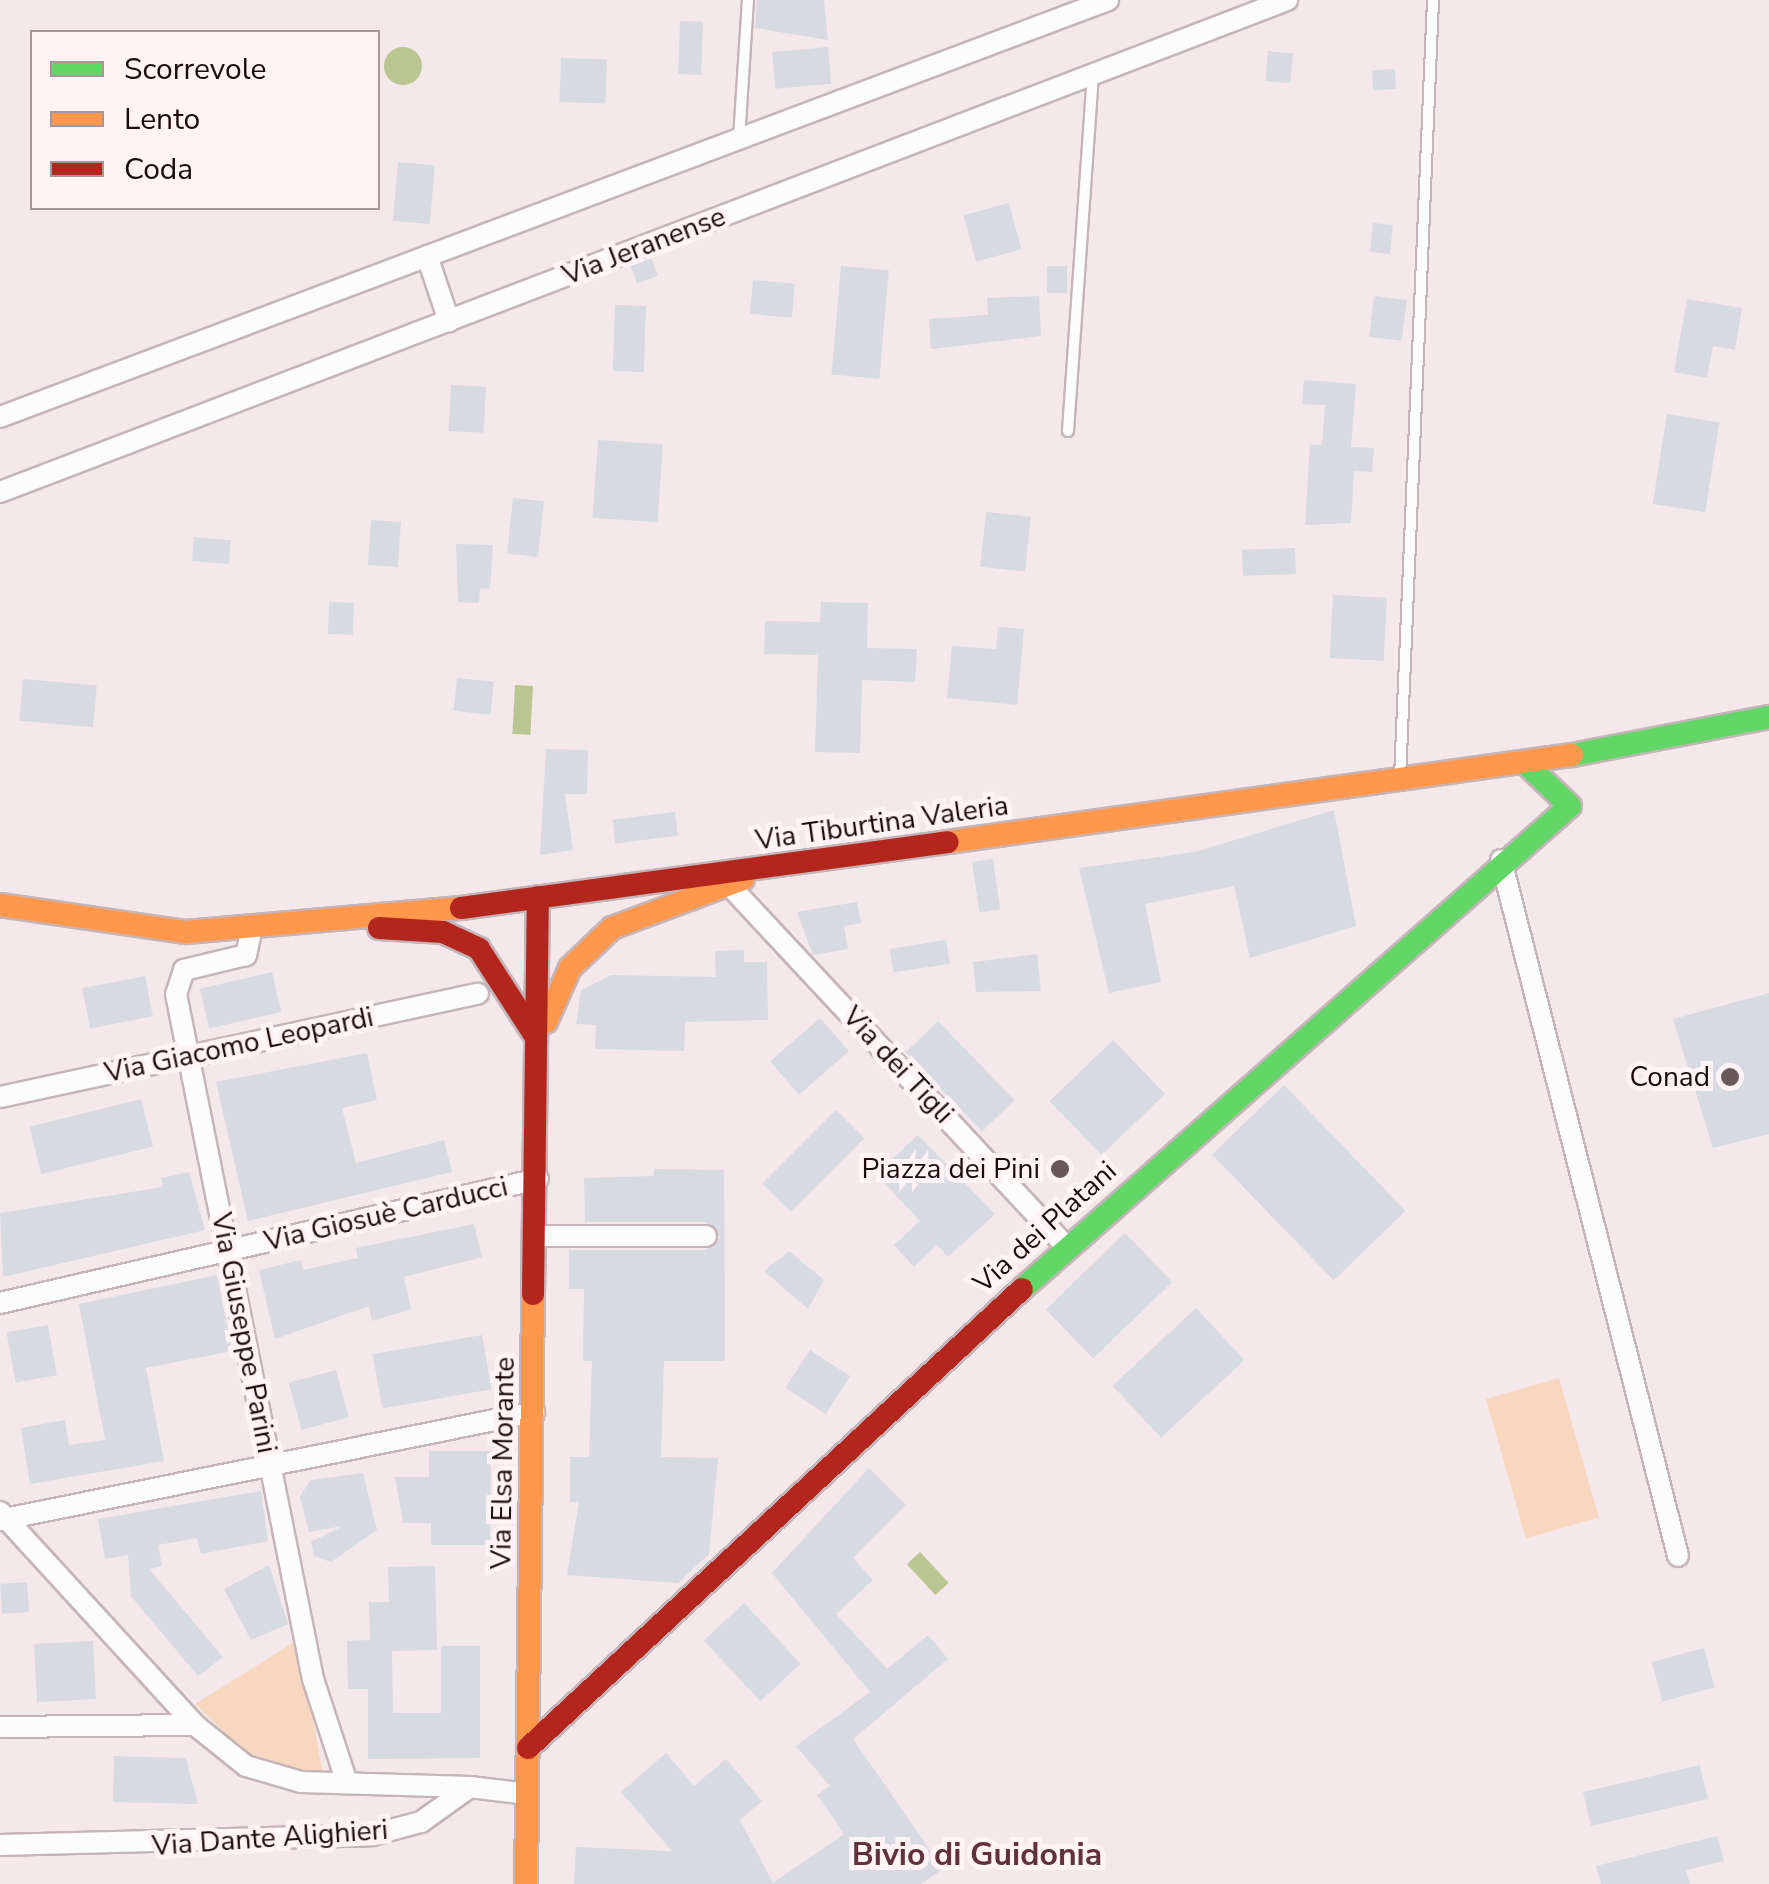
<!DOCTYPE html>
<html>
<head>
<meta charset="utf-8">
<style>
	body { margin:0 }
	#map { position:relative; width:1769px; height:1884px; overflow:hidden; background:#f4e8ea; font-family:"Nunito Sans",sans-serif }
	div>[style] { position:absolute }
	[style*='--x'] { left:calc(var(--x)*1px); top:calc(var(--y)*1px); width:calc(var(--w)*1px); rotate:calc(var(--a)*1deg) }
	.green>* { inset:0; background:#f8d7c0; transform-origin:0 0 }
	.water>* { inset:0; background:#bac691; transform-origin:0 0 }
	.round { border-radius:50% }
	.building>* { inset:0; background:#d7dae1; transform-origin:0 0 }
	.roads { filter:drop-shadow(2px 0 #c5b5b8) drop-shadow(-2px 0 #c5b5b8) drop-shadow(0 2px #c5b5b8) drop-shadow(0 -2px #c5b5b8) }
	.lane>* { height:10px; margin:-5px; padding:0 5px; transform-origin:5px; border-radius:5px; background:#fdfcfc }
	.street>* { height:20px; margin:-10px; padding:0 10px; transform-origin:10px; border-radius:10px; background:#fdfcfc }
	.fast>* { height:22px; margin:-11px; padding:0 11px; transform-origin:11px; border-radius:11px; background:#63d668 }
	.slow>* { height:22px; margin:-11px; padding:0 11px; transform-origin:11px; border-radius:11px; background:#ff974d }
	.jam>* { height:22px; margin:-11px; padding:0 11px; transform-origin:11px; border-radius:11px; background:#b3261e }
	.dots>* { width:28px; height:28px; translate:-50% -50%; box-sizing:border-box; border:5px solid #fff3f5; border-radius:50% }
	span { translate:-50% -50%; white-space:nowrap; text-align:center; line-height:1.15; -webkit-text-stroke:10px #fff3f5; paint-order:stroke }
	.street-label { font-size:28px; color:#1d0a0f }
	.poi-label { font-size:28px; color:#1d0a0f }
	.right { translate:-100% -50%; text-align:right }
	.quarter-label { font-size:32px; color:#60323f; font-weight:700 }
	.legend { position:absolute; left:30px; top:30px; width:350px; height:180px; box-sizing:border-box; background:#fff3f5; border:2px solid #a59699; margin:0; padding:12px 18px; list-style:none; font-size:30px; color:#1d0a0f }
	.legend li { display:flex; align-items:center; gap:20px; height:50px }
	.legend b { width:50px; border:2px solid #a59699 }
</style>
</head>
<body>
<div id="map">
	<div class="green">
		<div style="left:1559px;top:1378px;width:145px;height:76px;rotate:74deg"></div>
		<div style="clip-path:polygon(299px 1639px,323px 1776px,252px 1759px,195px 1704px)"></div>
	</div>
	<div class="water">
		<div class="round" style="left:384px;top:47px;width:38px;height:38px"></div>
		<div style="left:515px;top:685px;width:18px;height:49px;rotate:3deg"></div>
		<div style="left:920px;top:1552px;width:42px;height:18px;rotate:47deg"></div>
	</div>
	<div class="building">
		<div style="clip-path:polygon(757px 0,824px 0,828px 40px,755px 28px)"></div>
		<div style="left:680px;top:21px;width:23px;height:53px;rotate:2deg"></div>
		<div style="left:828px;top:47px;width:37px;height:56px;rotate:85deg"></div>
		<div style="left:1268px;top:51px;width:25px;height:30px;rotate:5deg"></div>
		<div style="left:561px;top:58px;width:46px;height:44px;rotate:2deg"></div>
		<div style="left:1395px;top:69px;width:20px;height:23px;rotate:87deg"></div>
		<div style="left:398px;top:162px;width:37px;height:59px;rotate:5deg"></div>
		<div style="left:1009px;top:203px;width:48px;height:47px;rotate:75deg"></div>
		<div style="left:1373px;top:223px;width:20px;height:29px;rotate:6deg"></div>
		<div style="left:651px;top:258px;width:19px;height:22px;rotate:69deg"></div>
		<div style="left:841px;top:266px;width:48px;height:109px;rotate:5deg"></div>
		<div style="left:1047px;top:266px;width:20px;height:27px"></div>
		<div style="left:753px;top:280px;width:42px;height:34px;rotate:5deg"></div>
		<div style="clip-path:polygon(1039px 296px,1041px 336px,931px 349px,929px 319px,988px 315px,987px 298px)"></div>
		<div style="left:1374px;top:296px;width:33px;height:41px;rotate:7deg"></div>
		<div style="clip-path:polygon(1687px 299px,1742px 308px,1735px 350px,1713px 346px,1707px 378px,1674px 372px)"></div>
		<div style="left:615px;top:305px;width:31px;height:66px;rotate:2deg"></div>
		<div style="clip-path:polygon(1304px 380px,1356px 384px,1351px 447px,1374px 448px,1372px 472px,1354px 471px,1351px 523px,1305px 525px,1310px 444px,1322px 445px,1325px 405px,1302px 404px)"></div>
		<div style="left:451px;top:385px;width:35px;height:46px;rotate:3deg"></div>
		<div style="left:1667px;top:414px;width:53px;height:91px;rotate:9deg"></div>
		<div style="left:598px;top:440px;width:65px;height:78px;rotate:4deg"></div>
		<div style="left:513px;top:498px;width:31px;height:56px;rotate:6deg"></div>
		<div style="left:986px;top:512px;width:45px;height:55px;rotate:6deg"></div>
		<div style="left:371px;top:520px;width:30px;height:45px;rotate:4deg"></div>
		<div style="left:194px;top:537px;width:37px;height:24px;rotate:5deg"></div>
		<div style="clip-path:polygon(456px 544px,493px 545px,490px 589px,480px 588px,479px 603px,458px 602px)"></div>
		<div style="left:1295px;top:548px;width:26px;height:53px;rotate:88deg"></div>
		<div style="left:1333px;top:595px;width:54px;height:63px;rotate:3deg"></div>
		<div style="left:329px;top:602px;width:25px;height:32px;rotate:2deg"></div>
		<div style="clip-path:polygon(821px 602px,868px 603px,867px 648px,917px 649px,915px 682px,862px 680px,860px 753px,815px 752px,818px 655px,764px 654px,765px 621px,820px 622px)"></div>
		<div style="clip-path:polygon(998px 627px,1024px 629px,1017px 705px,947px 698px,952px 646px,996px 649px)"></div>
		<div style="left:457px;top:678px;width:37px;height:33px;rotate:6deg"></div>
		<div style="left:23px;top:679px;width:74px;height:42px;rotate:5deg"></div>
		<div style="clip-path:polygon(546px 749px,588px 750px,587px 794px,565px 794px,573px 850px,540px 855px)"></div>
		<div style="clip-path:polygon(1334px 810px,1356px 926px,1250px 958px,1234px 886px,1145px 904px,1161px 982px,1109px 993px,1079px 868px,1195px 852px)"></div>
		<div style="left:675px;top:812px;width:24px;height:63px;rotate:83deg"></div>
		<div style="left:993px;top:859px;width:51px;height:21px;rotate:82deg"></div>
		<div style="clip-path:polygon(857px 902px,861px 923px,844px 926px,848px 949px,813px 955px,797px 912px)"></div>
		<div style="left:946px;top:940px;width:24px;height:57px;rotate:81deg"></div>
		<div style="clip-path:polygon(744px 950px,744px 962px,767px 962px,768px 1020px,685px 1022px,684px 1051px,595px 1049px,596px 1025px,576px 1024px,581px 990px,611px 975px,716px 977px,715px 951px)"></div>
		<div style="clip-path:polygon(1037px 954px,1041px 991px,976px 992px,973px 962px)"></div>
		<div style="left:272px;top:972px;width:41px;height:74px;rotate:77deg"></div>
		<div style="left:145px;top:976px;width:41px;height:64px;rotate:79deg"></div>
		<div style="clip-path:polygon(1769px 993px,1769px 1134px,1713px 1148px,1673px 1019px)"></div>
		<div style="left:820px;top:1018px;width:44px;height:66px;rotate:49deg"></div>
		<div style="left:938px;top:1021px;width:110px;height:45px;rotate:46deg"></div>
		<div style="left:1113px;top:1040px;width:75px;height:88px;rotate:46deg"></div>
		<div style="clip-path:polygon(367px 1053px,377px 1100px,342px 1108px,356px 1163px,444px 1140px,452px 1172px,248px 1221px,216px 1082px)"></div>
		<div style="left:1284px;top:1085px;width:175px;height:100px;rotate:46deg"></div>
		<div style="left:141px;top:1099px;width:49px;height:115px;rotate:76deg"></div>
		<div style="left:836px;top:1110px;width:40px;height:104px;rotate:45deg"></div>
		<div style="clip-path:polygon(918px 1135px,995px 1214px,948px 1257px,937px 1245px,914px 1267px,894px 1245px,920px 1221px,876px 1174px)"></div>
		<div style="clip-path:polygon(654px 1169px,724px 1170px,725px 1361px,664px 1361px,661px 1457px,718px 1458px,709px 1554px,678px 1583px,567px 1575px,579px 1502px,570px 1502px,570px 1457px,589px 1457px,592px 1361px,583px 1361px,584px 1289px,569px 1289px,569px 1250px,706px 1250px,720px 1237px,706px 1222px,585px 1222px,584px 1178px,654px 1176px)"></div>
		<div style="clip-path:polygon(189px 1172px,205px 1230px,3px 1277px,0 1213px,163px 1187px,161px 1178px)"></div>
		<div style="clip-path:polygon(474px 1224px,482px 1257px,404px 1277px,411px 1309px,372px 1321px,369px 1306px,275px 1339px,259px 1270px,301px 1260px,303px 1270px,358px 1258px,356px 1248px)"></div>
		<div style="left:1125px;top:1233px;width:68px;height:110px;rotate:46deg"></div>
		<div style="clip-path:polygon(789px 1251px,824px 1280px,808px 1309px,764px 1271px)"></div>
		<div style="clip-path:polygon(217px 1275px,232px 1351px,146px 1368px,164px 1461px,30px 1484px,21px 1428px,65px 1420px,69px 1445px,105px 1440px,79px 1304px)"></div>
		<div style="left:1196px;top:1308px;width:71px;height:114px;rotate:47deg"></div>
		<div style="left:48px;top:1325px;width:51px;height:42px;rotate:80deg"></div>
		<div style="left:482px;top:1335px;width:55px;height:111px;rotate:80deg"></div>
		<div style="left:810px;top:1350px;width:48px;height:45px;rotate:33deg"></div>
		<div style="left:336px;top:1370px;width:49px;height:49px;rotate:75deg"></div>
		<div style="clip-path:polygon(429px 1451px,491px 1451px,490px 1545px,431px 1545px,431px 1523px,403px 1523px,395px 1477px,429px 1477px)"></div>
		<div style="clip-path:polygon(869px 1468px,906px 1505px,853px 1558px,873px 1580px,836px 1614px,887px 1669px,928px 1635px,948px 1659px,853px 1739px,943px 1869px,921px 1884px,574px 1884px,576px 1847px,672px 1851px,621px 1792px,666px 1753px,694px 1786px,726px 1759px,762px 1801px,740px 1820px,773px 1883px,844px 1834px,817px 1795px,830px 1786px,796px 1746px,870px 1692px,772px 1573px)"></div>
		<div style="clip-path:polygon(363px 1473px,377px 1530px,331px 1562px,314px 1556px,311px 1542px,343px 1526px,309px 1532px,300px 1496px,311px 1480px)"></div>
		<div style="clip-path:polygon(261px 1491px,268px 1541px,201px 1554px,197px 1538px,158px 1545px,162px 1566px,149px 1569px,223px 1657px,198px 1676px,131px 1596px,128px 1555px,105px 1559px,98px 1519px)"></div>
		<div style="clip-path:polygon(269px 1565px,288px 1624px,251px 1640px,224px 1589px)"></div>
		<div style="clip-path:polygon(435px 1566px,437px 1650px,392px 1651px,393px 1713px,441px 1713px,441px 1646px,480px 1646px,480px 1758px,368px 1759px,368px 1689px,348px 1689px,347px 1641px,370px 1640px,369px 1602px,389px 1602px,388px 1567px)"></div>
		<div style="left:27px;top:1582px;width:30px;height:27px;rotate:86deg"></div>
		<div style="left:744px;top:1603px;width:83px;height:55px;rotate:47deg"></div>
		<div style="left:93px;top:1641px;width:58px;height:59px;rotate:87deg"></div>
		<div style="left:1704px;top:1648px;width:41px;height:54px;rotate:75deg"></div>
		<div style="clip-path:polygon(114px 1756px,186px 1758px,198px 1804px,113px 1802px)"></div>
		<div style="left:1700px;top:1765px;width:35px;height:120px;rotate:77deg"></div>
		<div style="clip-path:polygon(1717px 1836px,1724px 1861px,1686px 1870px,1690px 1884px,1601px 1884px,1596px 1866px)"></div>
	</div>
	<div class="roads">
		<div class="lane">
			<div style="--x:739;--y:139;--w:139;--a:-86.3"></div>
			<div style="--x:1068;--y:431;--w:357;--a:-86"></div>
			<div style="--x:1400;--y:778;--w:779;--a:-87.57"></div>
		</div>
		<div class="street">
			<div style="--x:427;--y:256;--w:69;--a:71.3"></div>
			<div style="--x:0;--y:417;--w:1184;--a:-20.62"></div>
			<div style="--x:0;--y:492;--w:1378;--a:-20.92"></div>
			<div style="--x:1501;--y:860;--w:718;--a:75.73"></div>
			<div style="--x:729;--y:885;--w:495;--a:47"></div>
			<div style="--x:251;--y:932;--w:24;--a:102"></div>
			<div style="--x:246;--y:955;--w:64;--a:166.4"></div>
			<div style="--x:184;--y:970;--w:25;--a:108"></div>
			<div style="--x:176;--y:994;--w:699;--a:78.69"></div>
			<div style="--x:313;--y:1679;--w:109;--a:71.9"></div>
			<div style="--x:0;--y:1097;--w:489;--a:-12.2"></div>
			<div style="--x:537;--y:1236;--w:169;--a:0"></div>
			<div style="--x:0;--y:1303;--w:552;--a:-12.98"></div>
			<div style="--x:0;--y:1512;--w:289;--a:47.5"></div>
			<div style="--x:195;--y:1725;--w:65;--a:38.8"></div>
			<div style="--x:246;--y:1766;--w:57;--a:16.2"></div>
			<div style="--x:301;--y:1782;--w:169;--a:1.7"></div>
			<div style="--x:0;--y:1520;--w:545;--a:-11.43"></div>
			<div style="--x:0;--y:1727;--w:195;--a:-0.6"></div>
			<div style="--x:0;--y:1845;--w:372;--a:-1.5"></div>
			<div style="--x:372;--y:1835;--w:51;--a:-14.9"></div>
			<div style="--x:421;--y:1822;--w:60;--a:-35.5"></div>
			<div style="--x:470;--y:1787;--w:58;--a:6.9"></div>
		</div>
		<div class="fast">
			<div style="--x:1572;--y:755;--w:201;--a:-10.9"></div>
			<div style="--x:1022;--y:1289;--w:730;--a:-41.39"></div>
			<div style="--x:1570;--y:806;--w:61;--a:-136.3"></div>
		</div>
		<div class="slow">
			<div style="--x:948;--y:842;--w:630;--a:-7.94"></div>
			<div style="--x:0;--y:905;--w:188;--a:8.3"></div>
			<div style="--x:186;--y:932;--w:276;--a:-5"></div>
			<div style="--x:546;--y:1022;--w:59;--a:-66"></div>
			<div style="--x:570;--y:968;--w:58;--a:-43.6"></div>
			<div style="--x:612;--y:928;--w:140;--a:-20.5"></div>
			<div style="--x:526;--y:1884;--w:590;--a:-89.32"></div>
		</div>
		<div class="jam">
			<div style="--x:461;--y:908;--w:491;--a:-7.7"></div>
			<div style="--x:379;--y:928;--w:64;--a:3.6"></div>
			<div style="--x:443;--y:932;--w:40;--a:25"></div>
			<div style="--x:479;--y:949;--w:103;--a:57.2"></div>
			<div style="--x:533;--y:1294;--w:397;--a:-89.3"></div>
			<div style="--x:528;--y:1748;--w:674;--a:-42.9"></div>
		</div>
	</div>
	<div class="dots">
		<div style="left:1730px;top:1077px;background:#68585c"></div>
		<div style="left:1060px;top:1169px;background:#68585c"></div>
	</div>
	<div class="street-label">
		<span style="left:644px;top:246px;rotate:-21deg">Via Jeranense</span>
		<span style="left:882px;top:823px;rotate:-8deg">Via Tiburtina Valeria</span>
		<span style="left:239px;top:1045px;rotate:-12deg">Via Giacomo Leopardi</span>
		<span style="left:898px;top:1065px;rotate:47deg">Via dei Tigli</span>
		<span style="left:386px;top:1214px;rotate:-13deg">Via Giosuè Carducci</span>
		<span style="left:1045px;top:1227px;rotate:-42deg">Via dei Platani</span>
		<span style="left:244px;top:1333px;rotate:79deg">Via Giuseppe Parini</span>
		<span style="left:503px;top:1463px;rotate:-89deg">Via Elsa Morante</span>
		<span style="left:270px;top:1838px;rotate:-4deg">Via Dante Alighieri</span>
	</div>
	<div class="poi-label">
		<span class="right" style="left:1710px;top:1077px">Conad</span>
		<span class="right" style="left:1040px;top:1169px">Piazza dei Pini</span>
	</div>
	<div class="quarter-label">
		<span style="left:977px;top:1855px">Bivio di Guidonia</span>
	</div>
	<ul class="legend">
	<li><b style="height:12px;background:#63d668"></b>Scorrevole</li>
	<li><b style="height:12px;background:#ff974d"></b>Lento</li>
	<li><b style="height:12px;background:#b3261e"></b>Coda</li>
	</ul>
</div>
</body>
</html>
